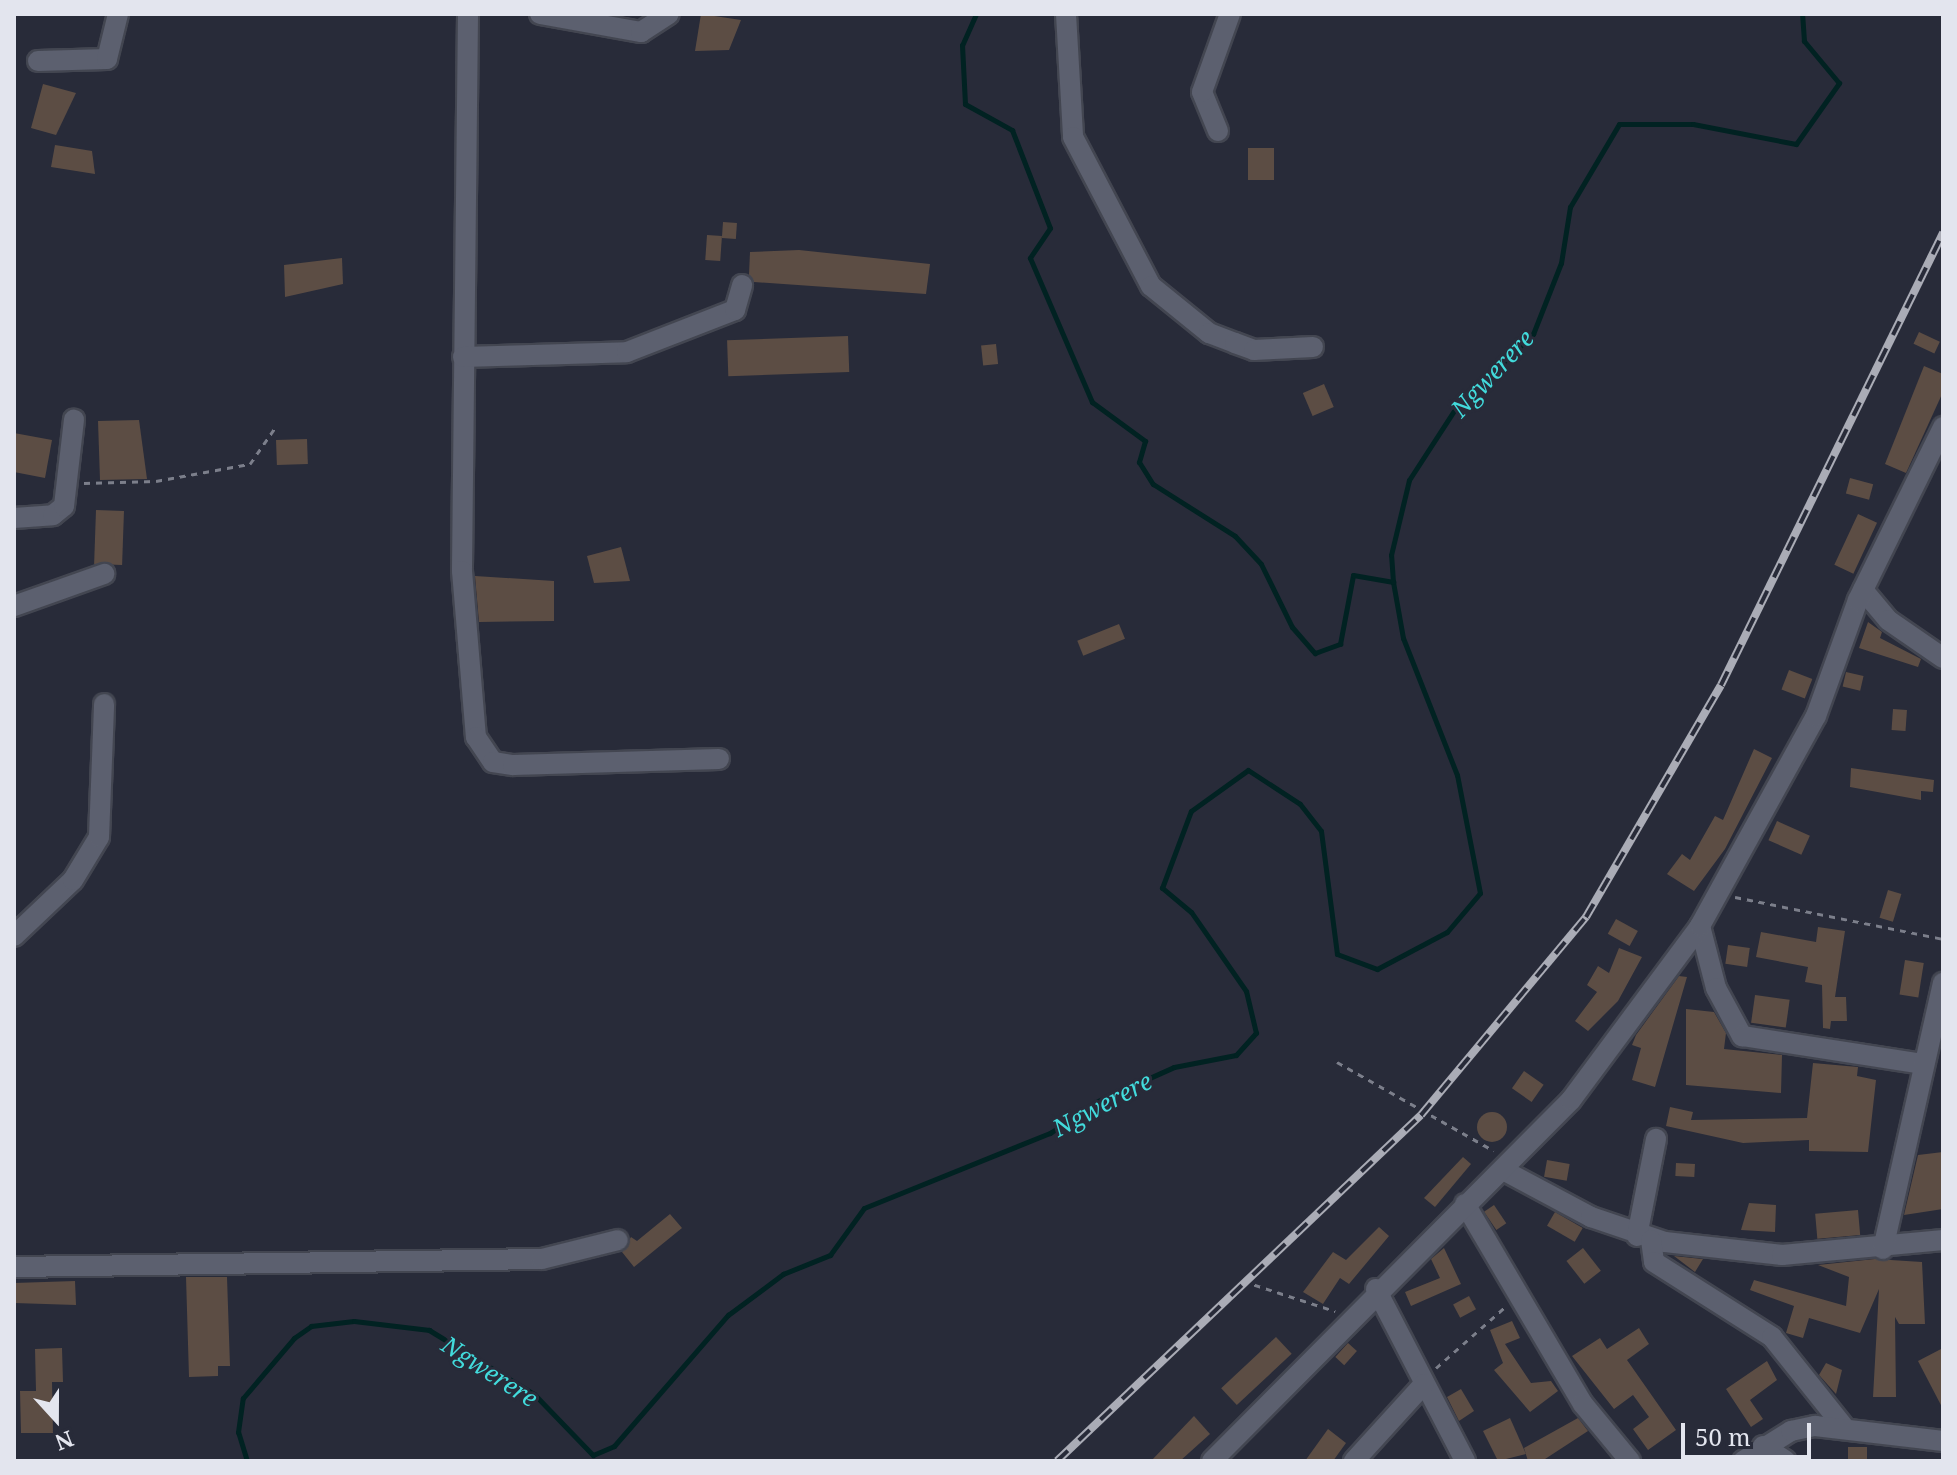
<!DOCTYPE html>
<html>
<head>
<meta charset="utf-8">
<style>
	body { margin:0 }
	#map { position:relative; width:1957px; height:1475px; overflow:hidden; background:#282b39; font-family:"Noto Serif",serif }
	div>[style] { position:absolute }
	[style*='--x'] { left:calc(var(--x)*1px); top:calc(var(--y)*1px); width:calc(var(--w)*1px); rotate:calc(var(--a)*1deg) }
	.stream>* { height:5px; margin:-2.5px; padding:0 2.5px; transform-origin:2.5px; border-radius:2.5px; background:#012222 }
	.building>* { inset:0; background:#5c4d44; transform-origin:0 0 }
	.round { border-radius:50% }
	.path>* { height:3px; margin-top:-1.5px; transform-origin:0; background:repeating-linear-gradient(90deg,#7c7f8b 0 6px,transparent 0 12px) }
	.roads { filter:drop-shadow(2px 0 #434651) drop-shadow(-2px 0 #434651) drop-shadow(0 2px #434651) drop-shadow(0 -2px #434651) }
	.minor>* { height:20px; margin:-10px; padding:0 10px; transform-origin:10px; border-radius:10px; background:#5c606f }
	.rail>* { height:8px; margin-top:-4px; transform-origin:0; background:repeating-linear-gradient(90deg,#282b39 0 15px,#aaacb6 0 30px); box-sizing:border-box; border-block:2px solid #aaacb6 }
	span { translate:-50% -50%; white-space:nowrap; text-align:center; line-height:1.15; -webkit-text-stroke:6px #282b39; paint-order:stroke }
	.water-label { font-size:24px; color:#42dbdc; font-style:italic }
	.frame { position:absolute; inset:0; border:16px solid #e3e5ee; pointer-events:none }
	.north { position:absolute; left:16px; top:1379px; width:80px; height:80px; -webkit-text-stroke:6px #282b39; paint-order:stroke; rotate:159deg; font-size:22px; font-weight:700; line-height:32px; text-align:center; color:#e3e5ee }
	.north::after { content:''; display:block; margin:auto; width:28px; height:36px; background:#e3e5ee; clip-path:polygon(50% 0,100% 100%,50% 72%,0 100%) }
	.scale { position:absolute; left:1681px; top:1423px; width:130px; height:36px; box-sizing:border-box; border:4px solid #e3e5ee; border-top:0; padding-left:10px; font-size:24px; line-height:28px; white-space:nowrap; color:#e3e5ee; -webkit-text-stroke:6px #282b39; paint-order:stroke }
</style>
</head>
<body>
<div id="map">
	<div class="stream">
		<div style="--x:976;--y:14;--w:34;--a:114"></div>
		<div style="--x:962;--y:45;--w:59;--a:87.1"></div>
		<div style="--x:965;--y:104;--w:54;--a:29"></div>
		<div style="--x:1012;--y:130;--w:105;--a:68.8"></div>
		<div style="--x:1050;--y:228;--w:36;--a:124"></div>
		<div style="--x:1030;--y:258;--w:157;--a:66.7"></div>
		<div style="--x:1092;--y:402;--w:66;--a:36.3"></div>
		<div style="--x:1145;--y:441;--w:22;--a:106"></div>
		<div style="--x:1139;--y:462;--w:26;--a:58"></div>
		<div style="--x:1153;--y:484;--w:97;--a:32.4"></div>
		<div style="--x:1235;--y:536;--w:38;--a:47"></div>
		<div style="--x:1261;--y:564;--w:70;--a:63.8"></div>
		<div style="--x:1292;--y:627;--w:35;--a:49"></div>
		<div style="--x:1315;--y:653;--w:27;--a:-20"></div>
		<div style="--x:1340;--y:644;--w:70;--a:-79.3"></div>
		<div style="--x:1353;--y:575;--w:41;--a:9.9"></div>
		<div style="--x:247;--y:1461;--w:30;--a:-107"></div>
		<div style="--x:238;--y:1432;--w:34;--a:-82"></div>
		<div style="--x:243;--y:1398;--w:79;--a:-49.6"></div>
		<div style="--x:294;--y:1338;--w:21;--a:-35"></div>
		<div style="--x:311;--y:1326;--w:43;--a:-6.6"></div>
		<div style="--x:354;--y:1321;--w:76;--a:6.8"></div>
		<div style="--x:429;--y:1330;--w:123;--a:31.4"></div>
		<div style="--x:534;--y:1394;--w:85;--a:46"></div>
		<div style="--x:593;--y:1455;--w:23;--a:-23"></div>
		<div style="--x:614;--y:1446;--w:174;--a:-49"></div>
		<div style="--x:728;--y:1315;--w:69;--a:-36.7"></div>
		<div style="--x:783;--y:1274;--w:51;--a:-22"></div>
		<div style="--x:830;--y:1255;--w:58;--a:-54.1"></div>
		<div style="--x:864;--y:1208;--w:201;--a:-22"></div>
		<div style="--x:1050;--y:1133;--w:58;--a:-33.7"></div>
		<div style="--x:1098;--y:1101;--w:83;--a:-24.1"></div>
		<div style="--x:1174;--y:1067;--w:63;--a:-11"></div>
		<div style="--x:1236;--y:1055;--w:30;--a:-48"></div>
		<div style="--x:1256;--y:1033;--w:43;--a:-103.4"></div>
		<div style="--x:1246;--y:991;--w:96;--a:-124.8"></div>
		<div style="--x:1191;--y:912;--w:38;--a:-140"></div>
		<div style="--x:1162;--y:888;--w:82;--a:-69.4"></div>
		<div style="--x:1191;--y:811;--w:70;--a:-35.7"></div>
		<div style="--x:1248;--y:770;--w:62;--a:33.2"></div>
		<div style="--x:1300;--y:804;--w:34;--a:52"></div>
		<div style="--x:1321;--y:831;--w:124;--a:82.6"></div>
		<div style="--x:1337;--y:954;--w:43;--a:20.6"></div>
		<div style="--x:1377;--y:969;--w:79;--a:-27.9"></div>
		<div style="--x:1447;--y:932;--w:51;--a:-49.8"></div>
		<div style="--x:1480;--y:893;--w:120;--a:-101"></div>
		<div style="--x:1457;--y:775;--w:147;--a:-111.5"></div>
		<div style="--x:1403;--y:638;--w:57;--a:-100.1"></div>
		<div style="--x:1393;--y:582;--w:27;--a:-94"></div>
		<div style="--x:1391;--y:555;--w:77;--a:-76.5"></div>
		<div style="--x:1409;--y:480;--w:88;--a:-57"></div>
		<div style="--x:1457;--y:406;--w:105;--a:-43.5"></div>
		<div style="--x:1533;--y:334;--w:76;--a:-68.5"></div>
		<div style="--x:1561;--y:263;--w:57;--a:-80.9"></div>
		<div style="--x:1570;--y:207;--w:96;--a:-59.4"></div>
		<div style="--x:1619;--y:124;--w:74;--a:0"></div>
		<div style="--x:1693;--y:124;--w:105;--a:11"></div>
		<div style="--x:1796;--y:144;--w:75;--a:-54.8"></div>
		<div style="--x:1839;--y:83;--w:55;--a:-129.8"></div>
		<div style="--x:1804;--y:41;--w:27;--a:-94"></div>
	</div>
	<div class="building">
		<div style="clip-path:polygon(701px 14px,741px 20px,729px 50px,695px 51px)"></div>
		<div style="clip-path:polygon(43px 84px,76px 93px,56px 135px,31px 128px)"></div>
		<div style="clip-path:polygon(55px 145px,92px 151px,95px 174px,51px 167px)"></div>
		<div style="left:1248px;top:148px;width:26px;height:32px"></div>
		<div style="left:723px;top:222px;width:14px;height:16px;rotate:4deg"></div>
		<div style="left:707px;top:235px;width:15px;height:25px;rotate:4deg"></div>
		<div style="clip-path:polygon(799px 250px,930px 264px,926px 294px,754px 282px,749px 275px,750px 252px)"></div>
		<div style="clip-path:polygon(342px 258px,343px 284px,285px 297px,284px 265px)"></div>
		<div style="left:1919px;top:332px;width:23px;height:13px;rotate:25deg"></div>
		<div style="left:848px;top:336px;width:36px;height:121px;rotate:88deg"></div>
		<div style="left:996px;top:344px;width:20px;height:15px;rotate:84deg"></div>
		<div style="clip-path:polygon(1924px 366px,1943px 374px,1943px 392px,1906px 473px,1885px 464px)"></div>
		<div style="left:1324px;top:384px;width:25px;height:23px;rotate:67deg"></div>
		<div style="clip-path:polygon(139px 420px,147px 479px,100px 480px,98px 421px)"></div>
		<div style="clip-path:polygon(14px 433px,52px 440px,45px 478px,14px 472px)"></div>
		<div style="left:307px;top:439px;width:25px;height:31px;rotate:88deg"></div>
		<div style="left:1850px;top:478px;width:24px;height:16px;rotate:15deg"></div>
		<div style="left:96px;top:510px;width:28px;height:54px;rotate:2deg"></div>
		<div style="left:1858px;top:514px;width:21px;height:56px;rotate:25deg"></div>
		<div style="clip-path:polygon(621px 547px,630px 581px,594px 583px,587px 556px)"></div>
		<div style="clip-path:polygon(475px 576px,554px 581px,554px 621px,479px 622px)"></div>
		<div style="clip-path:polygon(1868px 622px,1882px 632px,1880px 638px,1921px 659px,1918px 667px,1859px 648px)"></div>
		<div style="left:1119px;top:624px;width:16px;height:45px;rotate:68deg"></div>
		<div style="left:1789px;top:670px;width:25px;height:21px;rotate:21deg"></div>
		<div style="left:1846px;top:672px;width:18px;height:15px;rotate:13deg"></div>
		<div style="left:1893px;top:709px;width:14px;height:21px;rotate:4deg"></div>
		<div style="clip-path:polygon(1754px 749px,1772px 758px,1725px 849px,1694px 891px,1667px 874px,1682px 854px,1690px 860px,1715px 816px,1723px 820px)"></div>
		<div style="clip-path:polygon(1851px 768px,1934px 780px,1933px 792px,1921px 791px,1921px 800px,1850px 787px)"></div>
		<div style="left:1777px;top:821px;width:36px;height:21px;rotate:24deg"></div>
		<div style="left:1888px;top:890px;width:14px;height:29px;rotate:17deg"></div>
		<div style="left:1616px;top:919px;width:25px;height:17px;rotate:29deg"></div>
		<div style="clip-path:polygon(1818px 927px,1845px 931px,1835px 997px,1846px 997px,1847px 1021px,1831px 1021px,1830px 1029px,1823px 1028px,1822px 985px,1805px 982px,1808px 967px,1756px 957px,1761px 932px,1816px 942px)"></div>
		<div style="left:1728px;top:945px;width:22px;height:19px;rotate:8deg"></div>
		<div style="clip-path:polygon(1619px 948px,1642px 957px,1618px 1001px,1588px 1031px,1575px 1021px,1597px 992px,1587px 985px,1598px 966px,1609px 973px)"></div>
		<div style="left:1905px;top:960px;width:19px;height:35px;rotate:9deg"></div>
		<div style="clip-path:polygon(1679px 976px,1687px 977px,1655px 1087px,1632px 1080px,1641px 1048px,1632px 1045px,1636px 1035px)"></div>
		<div style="left:1755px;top:995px;width:35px;height:28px;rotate:8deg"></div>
		<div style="clip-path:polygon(1686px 1009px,1714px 1012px,1726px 1033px,1724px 1049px,1782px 1055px,1781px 1093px,1686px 1085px)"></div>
		<div style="clip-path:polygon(1813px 1063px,1858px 1067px,1857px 1076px,1876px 1080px,1868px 1152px,1809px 1151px,1809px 1140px,1743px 1143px,1666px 1126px,1670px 1107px,1693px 1112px,1691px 1120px,1807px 1118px)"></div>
		<div style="left:1524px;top:1071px;width:24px;height:21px;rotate:35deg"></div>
		<div class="round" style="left:1477px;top:1112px;width:30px;height:30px"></div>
		<div style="clip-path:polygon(1943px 1152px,1943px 1209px,1904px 1215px,1918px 1155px)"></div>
		<div style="clip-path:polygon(1463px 1157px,1471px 1164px,1435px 1207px,1424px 1198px)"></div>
		<div style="left:1547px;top:1160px;width:23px;height:17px;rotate:10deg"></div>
		<div style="left:1676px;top:1163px;width:19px;height:13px;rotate:3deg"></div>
		<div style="clip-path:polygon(1749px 1203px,1776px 1205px,1775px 1232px,1741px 1230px)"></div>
		<div style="left:1494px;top:1205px;width:22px;height:12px;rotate:56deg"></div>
		<div style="left:1858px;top:1210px;width:25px;height:43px;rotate:85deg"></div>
		<div style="left:1555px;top:1212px;width:32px;height:16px;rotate:30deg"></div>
		<div style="clip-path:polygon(670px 1214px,682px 1228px,634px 1267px,622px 1252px,631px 1237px,637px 1241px)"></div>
		<div style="clip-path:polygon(1379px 1227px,1389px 1236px,1349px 1284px,1340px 1278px,1323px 1304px,1303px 1292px,1333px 1252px,1346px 1260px)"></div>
		<div style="clip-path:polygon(1444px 1248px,1461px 1284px,1411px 1306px,1405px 1292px,1440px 1278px,1431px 1259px)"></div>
		<div style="left:1583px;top:1248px;width:29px;height:21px;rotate:52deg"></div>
		<div style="clip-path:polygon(1674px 1256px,1702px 1259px,1703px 1259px,1695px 1272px)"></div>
		<div style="clip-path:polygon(1875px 1259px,1922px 1262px,1925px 1324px,1899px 1324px,1895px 1317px,1896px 1397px,1873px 1397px,1879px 1289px,1860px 1333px,1809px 1318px,1803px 1338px,1786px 1333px,1794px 1306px,1750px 1290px,1754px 1280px,1846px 1306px,1849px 1277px,1818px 1265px)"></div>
		<div style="clip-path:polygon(186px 1277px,227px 1277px,230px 1366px,218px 1366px,218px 1376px,189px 1377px)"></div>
		<div style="clip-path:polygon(75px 1281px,76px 1305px,14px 1303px,14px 1283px)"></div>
		<div style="left:1469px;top:1296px;width:15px;height:18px;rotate:62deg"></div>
		<div style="clip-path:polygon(1512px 1321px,1520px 1338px,1505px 1344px,1531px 1383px,1551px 1381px,1558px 1391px,1530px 1412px,1494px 1370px,1503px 1363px,1490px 1330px)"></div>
		<div style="clip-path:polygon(1639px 1328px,1649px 1344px,1627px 1360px,1676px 1430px,1648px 1450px,1633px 1429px,1649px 1417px,1633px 1395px,1614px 1409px,1572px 1356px,1600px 1338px,1607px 1349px)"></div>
		<div style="left:1276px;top:1337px;width:23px;height:75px;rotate:47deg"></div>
		<div style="left:1348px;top:1343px;width:12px;height:19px;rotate:42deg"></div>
		<div style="clip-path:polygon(62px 1348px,63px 1382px,52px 1382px,53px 1433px,21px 1433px,20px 1391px,36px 1391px,35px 1349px)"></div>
		<div style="clip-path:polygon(1943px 1348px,1943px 1409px,1918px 1361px)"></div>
		<div style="clip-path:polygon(1767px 1361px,1777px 1380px,1750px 1400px,1763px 1419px,1751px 1427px,1726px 1389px)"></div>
		<div style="clip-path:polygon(1826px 1363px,1842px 1370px,1836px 1394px,1819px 1375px)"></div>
		<div style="clip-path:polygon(1461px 1389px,1474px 1411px,1459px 1421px,1447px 1397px)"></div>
		<div style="clip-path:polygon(1194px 1416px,1210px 1434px,1180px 1461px,1151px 1461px)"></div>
		<div style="clip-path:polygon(1510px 1418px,1526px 1454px,1498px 1461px,1483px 1431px)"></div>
		<div style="clip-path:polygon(1578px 1418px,1588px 1431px,1542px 1461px,1528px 1461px,1524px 1448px)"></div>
		<div style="clip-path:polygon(1328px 1429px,1346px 1443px,1333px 1461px,1305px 1461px)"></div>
		<div style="left:1867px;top:1447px;width:14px;height:19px;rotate:90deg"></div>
	</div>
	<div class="path">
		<div style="--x:84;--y:483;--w:72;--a:-1.6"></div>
		<div style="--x:156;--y:481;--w:96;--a:-10.3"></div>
		<div style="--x:250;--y:464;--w:47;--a:-55.3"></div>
		<div style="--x:1735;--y:897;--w:212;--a:11.4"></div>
		<div style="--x:1337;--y:1062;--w:180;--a:29.5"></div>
		<div style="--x:1243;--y:1281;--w:97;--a:18.1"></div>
		<div style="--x:1436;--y:1368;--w:92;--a:-41.5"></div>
	</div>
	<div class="roads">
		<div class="minor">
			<div style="--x:468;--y:14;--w:557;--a:90.62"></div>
			<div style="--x:462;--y:571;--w:167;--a:85.2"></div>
			<div style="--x:476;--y:737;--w:30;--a:56"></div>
			<div style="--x:493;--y:762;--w:20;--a:9"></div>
			<div style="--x:513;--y:765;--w:206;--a:-1.7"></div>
			<div style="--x:540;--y:14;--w:103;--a:10.1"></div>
			<div style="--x:641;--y:32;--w:33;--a:-33"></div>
			<div style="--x:1066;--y:14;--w:123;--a:86.7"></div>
			<div style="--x:1073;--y:137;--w:168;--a:62.4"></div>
			<div style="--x:1151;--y:286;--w:75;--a:39"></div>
			<div style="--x:1209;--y:333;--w:28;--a:21"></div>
			<div style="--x:1235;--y:343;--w:20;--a:20"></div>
			<div style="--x:1254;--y:350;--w:59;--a:-2.9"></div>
			<div style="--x:38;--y:61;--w:69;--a:-1.7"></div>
			<div style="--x:107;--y:59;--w:46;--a:-76.3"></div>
			<div style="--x:1218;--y:131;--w:42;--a:-112.3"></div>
			<div style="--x:1202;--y:92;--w:83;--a:-70.3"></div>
			<div style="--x:463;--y:357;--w:164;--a:-1.7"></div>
			<div style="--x:627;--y:352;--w:116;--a:-21.3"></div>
			<div style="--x:735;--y:310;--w:26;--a:-74"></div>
			<div style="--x:14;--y:518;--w:39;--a:-4"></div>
			<div style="--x:53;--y:515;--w:14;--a:-39"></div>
			<div style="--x:64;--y:506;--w:87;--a:-83.4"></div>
			<div style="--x:1863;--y:590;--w:39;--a:50"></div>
			<div style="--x:1888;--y:620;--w:67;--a:34.6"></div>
			<div style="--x:14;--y:606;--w:96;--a:-19.6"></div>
			<div style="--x:1700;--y:926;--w:64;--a:75.5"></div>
			<div style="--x:1716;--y:988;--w:55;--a:61.6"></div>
			<div style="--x:1742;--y:1036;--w:182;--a:8.8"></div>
			<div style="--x:14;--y:936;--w:81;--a:-43.5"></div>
			<div style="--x:73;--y:880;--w:50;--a:-58.8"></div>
			<div style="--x:99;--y:837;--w:133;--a:-87.8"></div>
			<div style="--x:1503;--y:1170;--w:100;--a:28.1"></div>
			<div style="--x:1591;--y:1217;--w:78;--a:18.7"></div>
			<div style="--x:1665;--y:1242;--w:118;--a:6.3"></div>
			<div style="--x:1782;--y:1255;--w:162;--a:-5.3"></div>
			<div style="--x:1465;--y:1204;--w:232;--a:59.5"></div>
			<div style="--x:1583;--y:1404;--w:74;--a:50.5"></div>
			<div style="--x:1637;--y:1236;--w:99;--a:-78.9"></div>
			<div style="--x:1651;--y:1240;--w:22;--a:82"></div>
			<div style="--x:1654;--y:1262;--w:140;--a:32.4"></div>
			<div style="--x:1772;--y:1337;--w:114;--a:51.4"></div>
			<div style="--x:1883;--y:1249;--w:273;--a:-77.3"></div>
			<div style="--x:14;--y:1267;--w:528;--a:-0.87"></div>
			<div style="--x:542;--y:1259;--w:78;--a:-14"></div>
			<div style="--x:1376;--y:1289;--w:194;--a:62.6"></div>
			<div style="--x:1763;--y:1446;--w:27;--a:33"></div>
			<div style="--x:1212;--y:1461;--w:509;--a:-45.16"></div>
			<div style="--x:1571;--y:1100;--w:217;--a:-53.4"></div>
			<div style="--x:1700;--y:926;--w:240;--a:-61.1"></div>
			<div style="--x:1816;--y:716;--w:123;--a:-70.1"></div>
			<div style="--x:1858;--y:600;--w:193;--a:-63.8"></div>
			<div style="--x:1354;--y:1461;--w:104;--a:-47.7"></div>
			<div style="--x:1743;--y:1461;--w:57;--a:-32"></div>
			<div style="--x:1791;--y:1431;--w:25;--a:-12"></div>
			<div style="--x:1815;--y:1426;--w:129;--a:6.7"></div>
		</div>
	</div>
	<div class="rail">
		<div style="--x:1057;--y:1461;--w:502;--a:-43.55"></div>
		<div style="--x:1421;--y:1115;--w:258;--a:-50.2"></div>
		<div style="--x:1586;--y:917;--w:268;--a:-59.8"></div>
		<div style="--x:1721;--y:685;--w:504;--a:-63.84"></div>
	</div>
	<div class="water-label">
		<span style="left:1492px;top:373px;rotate:-47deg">Ngwerere</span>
		<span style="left:1102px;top:1104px;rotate:-28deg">Ngwerere</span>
		<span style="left:490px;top:1371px;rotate:33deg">Ngwerere</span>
	</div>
	<div class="frame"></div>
	<div class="north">N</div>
	<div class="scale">50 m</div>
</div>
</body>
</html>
